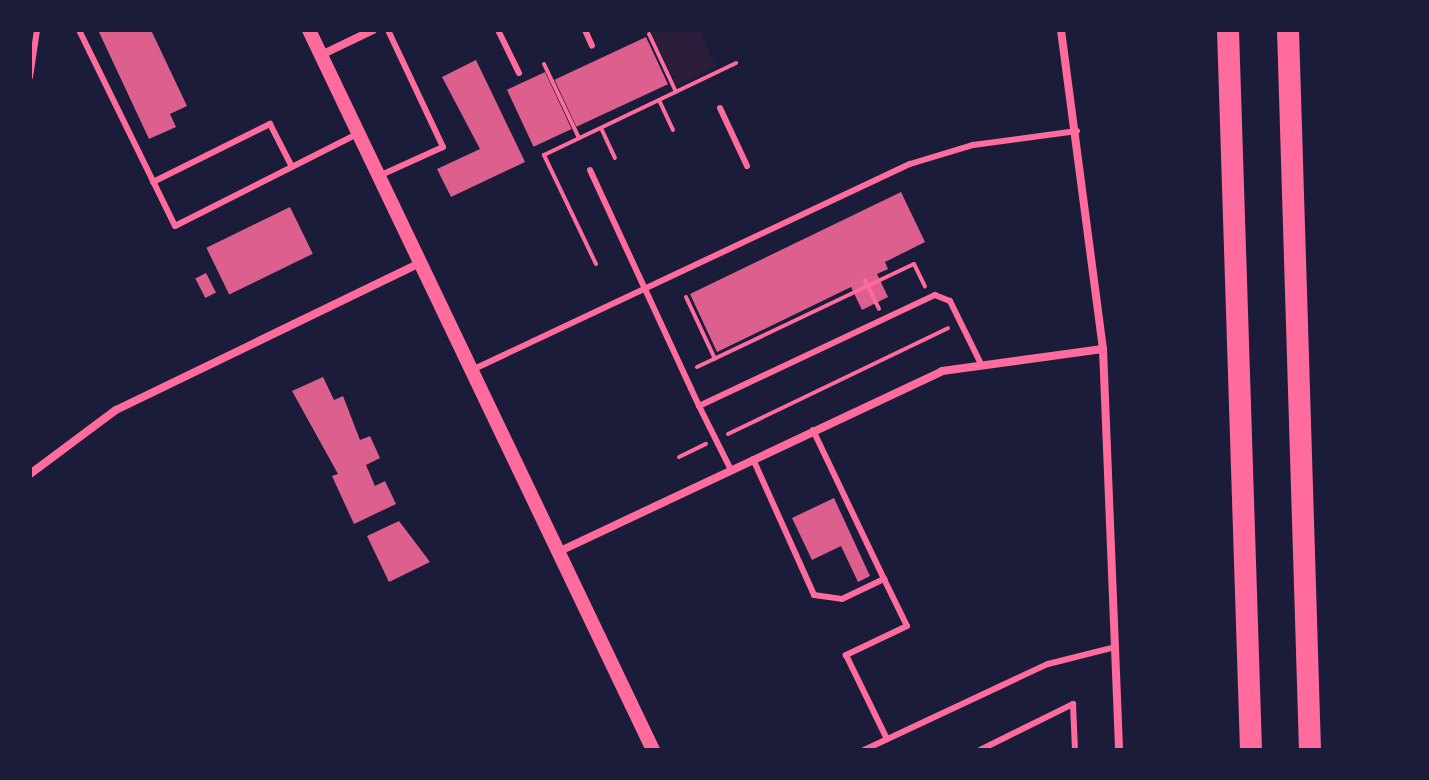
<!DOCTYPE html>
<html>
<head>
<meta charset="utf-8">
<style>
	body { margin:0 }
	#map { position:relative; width:1429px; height:780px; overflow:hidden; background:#1b1b3a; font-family:"Archivo Narrow",sans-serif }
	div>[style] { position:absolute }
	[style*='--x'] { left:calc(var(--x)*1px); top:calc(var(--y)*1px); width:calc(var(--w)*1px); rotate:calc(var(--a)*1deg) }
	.green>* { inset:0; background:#2a1e3b }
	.building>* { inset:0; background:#dd5f8e; transform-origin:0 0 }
	.path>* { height:4px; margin:-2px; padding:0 2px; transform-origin:2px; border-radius:2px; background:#ff6b9d }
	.service>* { height:6px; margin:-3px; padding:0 3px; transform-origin:3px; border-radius:3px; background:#ff6b9d }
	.minor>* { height:8px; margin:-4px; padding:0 4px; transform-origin:4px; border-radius:4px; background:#ff6b9d }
	.tertiary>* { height:14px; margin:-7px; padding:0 7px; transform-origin:7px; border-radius:7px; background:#ff6b9d }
	.trunk>* { height:22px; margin:-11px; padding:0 11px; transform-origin:11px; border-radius:11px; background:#ff6b9d }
	span { translate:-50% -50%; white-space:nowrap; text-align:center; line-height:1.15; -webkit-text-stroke:6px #1b1b3a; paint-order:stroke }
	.frame { position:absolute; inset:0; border:32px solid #1b1b3a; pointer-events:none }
</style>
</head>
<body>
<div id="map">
	<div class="green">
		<div style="clip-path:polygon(699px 30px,716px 67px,677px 86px,651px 31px)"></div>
	</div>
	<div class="building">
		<div style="clip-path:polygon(98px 30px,151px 30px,187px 106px,170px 114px,176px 127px,149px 139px)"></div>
		<div style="left:646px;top:37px;width:52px;height:101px;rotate:65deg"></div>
		<div style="clip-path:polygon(476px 60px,525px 162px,451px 197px,437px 169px,480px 149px,442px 77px)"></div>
		<div style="left:545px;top:72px;width:63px;height:42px;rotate:65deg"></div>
		<div style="clip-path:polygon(901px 192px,925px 242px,885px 262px,888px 269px,877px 274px,888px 297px,862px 310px,851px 287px,717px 352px,690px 294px)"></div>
		<div style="left:290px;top:207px;width:52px;height:93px;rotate:64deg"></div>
		<div style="left:206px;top:273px;width:22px;height:12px;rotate:63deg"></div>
		<div style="clip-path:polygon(323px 377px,334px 400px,343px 396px,360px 440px,370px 436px,380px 458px,366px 465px,375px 486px,385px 481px,396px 504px,354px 524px,332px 476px,338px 474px,292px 391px)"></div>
		<div style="clip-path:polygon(834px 498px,870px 576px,858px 582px,841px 546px,812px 560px,792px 518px)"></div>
		<div style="clip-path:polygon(399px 521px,430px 562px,389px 582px,367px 536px)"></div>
	</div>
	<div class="path">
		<div style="--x:649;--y:34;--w:64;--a:65"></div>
		<div style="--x:544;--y:64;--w:82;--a:64.7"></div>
		<div style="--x:659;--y:100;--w:33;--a:65"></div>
		<div style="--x:601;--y:128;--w:33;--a:65"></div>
		<div style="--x:596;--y:264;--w:121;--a:-115.5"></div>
		<div style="--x:544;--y:155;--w:213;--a:-25.6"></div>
		<div style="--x:865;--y:280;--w:32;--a:64"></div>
		<div style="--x:686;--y:297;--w:68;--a:64.9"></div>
		<div style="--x:697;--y:367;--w:240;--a:-25.4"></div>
		<div style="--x:914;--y:264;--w:25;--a:64"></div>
		<div style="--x:728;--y:434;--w:244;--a:-25.7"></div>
		<div style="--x:679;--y:457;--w:30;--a:-26"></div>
	</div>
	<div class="service">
		<div style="--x:79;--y:30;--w:218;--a:63.9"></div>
		<div style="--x:175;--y:226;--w:204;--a:-26.8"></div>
		<div style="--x:498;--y:30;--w:48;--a:64"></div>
		<div style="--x:585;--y:30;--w:17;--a:66"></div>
		<div style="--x:30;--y:77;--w:48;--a:-81.5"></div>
		<div style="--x:720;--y:108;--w:64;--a:65"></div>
		<div style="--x:590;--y:170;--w:260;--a:65.2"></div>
		<div style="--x:699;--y:406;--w:261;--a:-25.2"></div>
		<div style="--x:935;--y:295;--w:16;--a:22"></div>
		<div style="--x:950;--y:301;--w:68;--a:63.8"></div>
		<div style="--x:381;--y:175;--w:68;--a:-24.3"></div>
		<div style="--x:443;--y:147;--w:129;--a:-115.2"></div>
		<div style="--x:153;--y:182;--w:131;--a:-26.4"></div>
		<div style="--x:270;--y:124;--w:48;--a:62.9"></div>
		<div style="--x:474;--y:369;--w:482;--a:-25.2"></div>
		<div style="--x:910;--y:164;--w:66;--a:-16.8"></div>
		<div style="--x:973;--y:145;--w:105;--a:-7.7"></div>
		<div style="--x:699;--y:406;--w:72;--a:63.4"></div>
		<div style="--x:753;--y:459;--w:149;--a:65.8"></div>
		<div style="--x:814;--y:595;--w:28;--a:8"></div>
		<div style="--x:842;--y:599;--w:47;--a:-25.5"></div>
		<div style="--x:884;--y:579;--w:165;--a:-115.5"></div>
		<div style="--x:884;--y:579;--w:52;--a:63.9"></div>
		<div style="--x:907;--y:626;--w:68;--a:154.6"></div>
		<div style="--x:846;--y:655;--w:93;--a:64"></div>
		<div style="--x:864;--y:750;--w:203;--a:-25.1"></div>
		<div style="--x:1048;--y:664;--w:69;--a:-14.2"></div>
		<div style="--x:980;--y:750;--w:104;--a:-26.3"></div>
		<div style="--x:1073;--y:704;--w:46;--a:87.5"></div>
	</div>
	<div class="minor">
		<div style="--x:1061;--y:30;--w:322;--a:82.5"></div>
		<div style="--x:1103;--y:349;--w:401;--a:87.7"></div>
		<div style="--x:321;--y:55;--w:58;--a:-25.7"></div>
		<div style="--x:30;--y:474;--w:107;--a:-36.7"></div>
		<div style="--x:116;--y:410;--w:335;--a:-25.8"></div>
		<div style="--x:558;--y:552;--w:425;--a:-25.2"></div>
		<div style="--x:942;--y:371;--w:162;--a:-7.8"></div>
	</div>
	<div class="tertiary">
		<div style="--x:309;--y:30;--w:798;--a:64.46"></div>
	</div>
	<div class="trunk">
		<div style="--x:1228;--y:30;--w:720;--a:88.17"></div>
		<div style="--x:1288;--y:30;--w:720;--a:88.25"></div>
	</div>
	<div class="frame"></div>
</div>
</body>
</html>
